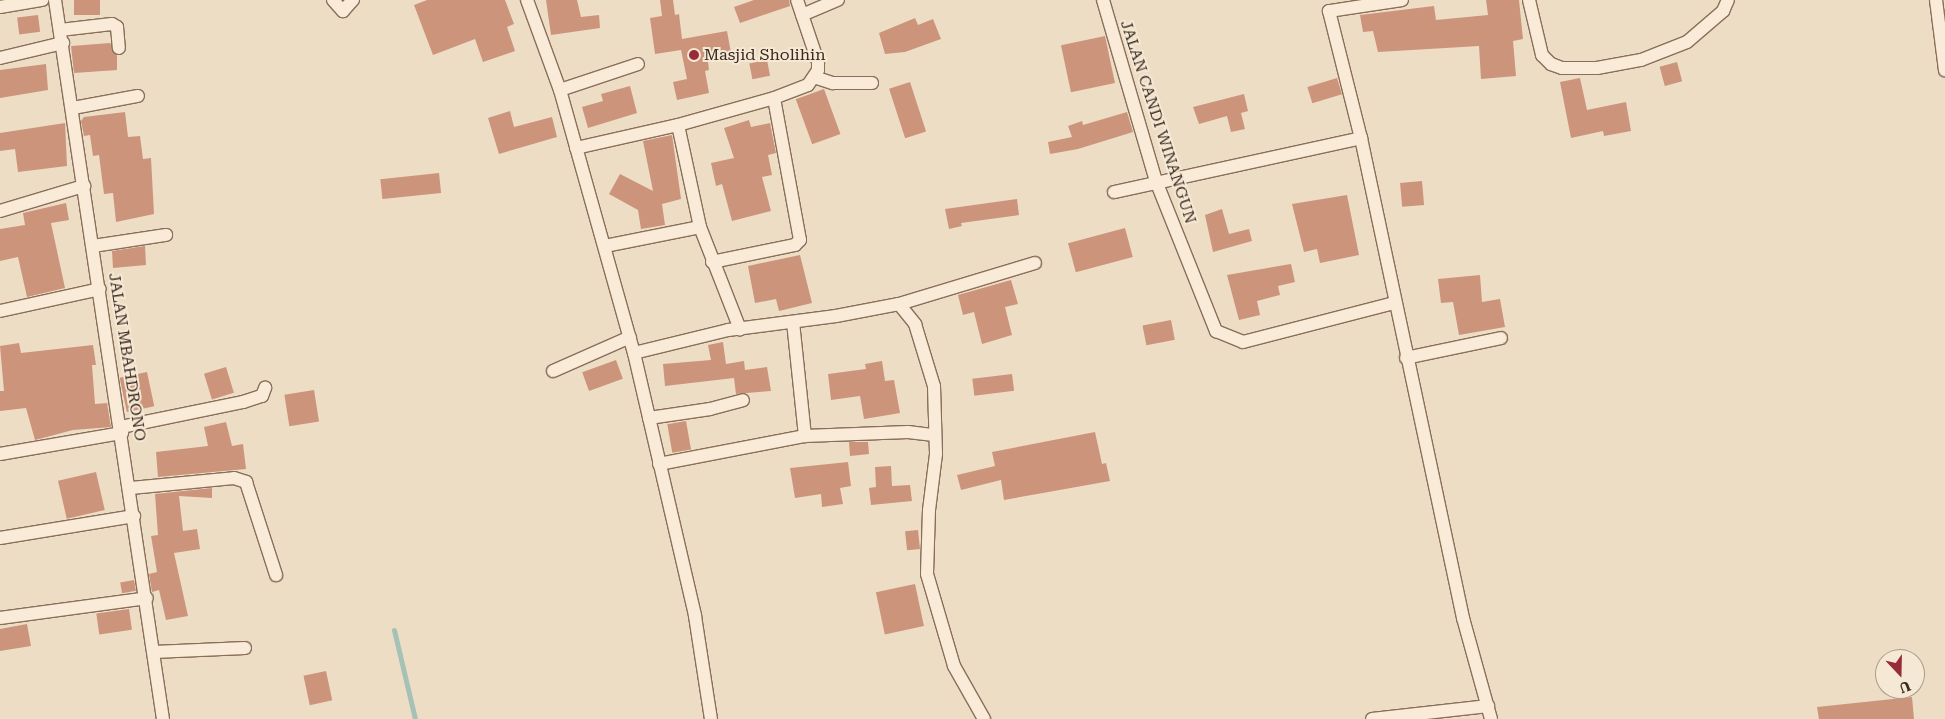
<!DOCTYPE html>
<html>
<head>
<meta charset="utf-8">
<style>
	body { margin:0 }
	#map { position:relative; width:1945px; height:719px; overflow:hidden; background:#eeddc5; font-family:"Roboto Serif",serif }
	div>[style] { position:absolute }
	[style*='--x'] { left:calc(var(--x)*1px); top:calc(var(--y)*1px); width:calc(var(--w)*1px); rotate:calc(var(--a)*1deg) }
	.stream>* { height:5px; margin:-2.5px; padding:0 2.5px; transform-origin:2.5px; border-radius:2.5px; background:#a6c1b6 }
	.building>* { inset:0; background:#cc947b; transform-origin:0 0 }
	.roads { filter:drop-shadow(1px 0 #896e5b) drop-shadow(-1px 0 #896e5b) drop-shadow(0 1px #896e5b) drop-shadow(0 -1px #896e5b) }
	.minor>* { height:12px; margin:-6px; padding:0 6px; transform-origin:6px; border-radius:6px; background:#f9ebd8 }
	.dots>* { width:14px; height:14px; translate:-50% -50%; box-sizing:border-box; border:2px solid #f5e8d4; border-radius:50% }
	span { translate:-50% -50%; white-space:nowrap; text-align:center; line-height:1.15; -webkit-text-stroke:4px #f5e8d4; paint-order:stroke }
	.poi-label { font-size:16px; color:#39291f }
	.left { translate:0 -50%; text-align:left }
	.street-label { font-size:16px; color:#39291f }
	.north { position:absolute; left:1875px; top:649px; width:50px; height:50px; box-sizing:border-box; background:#f5e8d4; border:1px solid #aa9c8c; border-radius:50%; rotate:159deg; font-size:14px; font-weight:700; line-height:20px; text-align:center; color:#39291f }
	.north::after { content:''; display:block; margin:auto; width:18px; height:22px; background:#972b38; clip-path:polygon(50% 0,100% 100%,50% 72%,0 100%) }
</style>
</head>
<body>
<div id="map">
	<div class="stream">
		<div style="--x:394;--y:630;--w:91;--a:76.7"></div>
	</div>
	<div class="building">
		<div style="left:74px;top:0;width:26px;height:15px"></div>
		<div style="clip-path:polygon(427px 0,505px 0,514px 24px,507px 27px,515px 51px,483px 62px,475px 39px,433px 55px,414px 5px)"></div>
		<div style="clip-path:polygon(546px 0,577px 0,581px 17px,599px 15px,600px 28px,551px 35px)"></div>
		<div style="clip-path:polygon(660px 0,673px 0,675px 15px,679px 14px,682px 39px,727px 31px,732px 58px,708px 62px,709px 70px,705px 71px,709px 93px,677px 100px,673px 82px,687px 79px,681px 50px,655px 54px,650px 18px,662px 16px)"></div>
		<div style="clip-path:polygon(754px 0,789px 0,790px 6px,740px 23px,734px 7px)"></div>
		<div style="clip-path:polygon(1486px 0,1519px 0,1523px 39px,1513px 41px,1516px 76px,1481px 79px,1479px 46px,1378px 52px,1373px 31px,1363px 32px,1360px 15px,1434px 6px,1436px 20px,1488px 15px)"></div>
		<div style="left:38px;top:15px;width:17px;height:21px;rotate:83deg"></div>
		<div style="clip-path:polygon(915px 18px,918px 25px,933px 19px,941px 39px,905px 52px,885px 54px,879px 33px)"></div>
		<div style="left:1105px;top:36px;width:48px;height:45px;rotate:78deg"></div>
		<div style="clip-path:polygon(110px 43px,117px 56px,117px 70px,74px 73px,71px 46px)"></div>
		<div style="left:767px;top:60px;width:16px;height:18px;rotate:79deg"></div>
		<div style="left:1677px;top:62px;width:20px;height:18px;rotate:75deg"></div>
		<div style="clip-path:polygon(46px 64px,48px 90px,0 98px,0 70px)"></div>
		<div style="left:1337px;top:78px;width:17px;height:31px;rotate:73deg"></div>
		<div style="clip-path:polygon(1580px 78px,1587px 110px,1626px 102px,1631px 131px,1604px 136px,1603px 131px,1571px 138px,1560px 82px)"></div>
		<div style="left:910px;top:82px;width:52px;height:22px;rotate:72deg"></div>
		<div style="clip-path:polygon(630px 86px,637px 113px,588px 128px,582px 107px,603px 101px,601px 94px)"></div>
		<div style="left:824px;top:89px;width:48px;height:30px;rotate:70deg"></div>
		<div style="clip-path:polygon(1244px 94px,1248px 111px,1241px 113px,1245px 129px,1231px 132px,1227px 116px,1199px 124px,1193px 107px)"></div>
		<div style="clip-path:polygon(510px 111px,514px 127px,552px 117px,557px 137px,499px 154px,488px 118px)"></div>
		<div style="clip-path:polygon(125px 112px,128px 137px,140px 136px,143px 159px,151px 158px,154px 214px,116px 222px,113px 193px,104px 194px,99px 155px,93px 156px,90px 135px,84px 136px,81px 121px,84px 117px)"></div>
		<div style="clip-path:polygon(1127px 112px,1133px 132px,1078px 149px,1050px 154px,1048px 142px,1072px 137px,1068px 126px,1082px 121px,1083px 125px)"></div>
		<div style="clip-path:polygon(749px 120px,751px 127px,770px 123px,776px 153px,768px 155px,772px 175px,762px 177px,771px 211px,732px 221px,722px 184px,716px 186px,711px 163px,734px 158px,724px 128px)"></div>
		<div style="clip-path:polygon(65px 123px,67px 166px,18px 172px,15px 149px,0 151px,0 133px)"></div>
		<div style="clip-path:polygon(672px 135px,681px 199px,662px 204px,665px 225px,641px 229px,638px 210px,609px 194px,620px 174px,653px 191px,643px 141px)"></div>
		<div style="left:439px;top:173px;width:20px;height:59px;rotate:84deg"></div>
		<div style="left:1422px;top:181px;width:24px;height:22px;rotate:85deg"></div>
		<div style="clip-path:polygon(1347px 195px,1359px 255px,1320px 263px,1317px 249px,1304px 252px,1292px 204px)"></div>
		<div style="clip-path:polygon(1017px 199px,1019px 215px,961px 223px,962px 226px,949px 229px,945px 209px)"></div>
		<div style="clip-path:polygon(66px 203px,69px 220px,51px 223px,65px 288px,27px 297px,18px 257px,0 261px,0 229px,25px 225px,23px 213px)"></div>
		<div style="clip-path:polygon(1222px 209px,1229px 234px,1249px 229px,1252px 241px,1213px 252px,1205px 215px)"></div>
		<div style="left:1125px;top:228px;width:30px;height:59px;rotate:75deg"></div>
		<div style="clip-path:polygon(145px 246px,146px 265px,113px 268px,112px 251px)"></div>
		<div style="clip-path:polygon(800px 255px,812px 303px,779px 311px,776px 299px,755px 303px,748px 266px)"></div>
		<div style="clip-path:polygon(1291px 264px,1295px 282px,1278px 286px,1280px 295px,1257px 301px,1260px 315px,1239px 320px,1227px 275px)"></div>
		<div style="clip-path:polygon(1480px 275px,1482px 302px,1500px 299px,1505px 327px,1459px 335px,1453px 302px,1441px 303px,1438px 279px)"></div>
		<div style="clip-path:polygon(1011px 280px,1018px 304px,1005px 307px,1012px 335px,982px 344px,974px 312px,963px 315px,958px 295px)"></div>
		<div style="left:1171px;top:320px;width:20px;height:29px;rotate:79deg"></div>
		<div style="clip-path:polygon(723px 342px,726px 364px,744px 361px,745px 370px,767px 367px,771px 391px,736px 394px,734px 378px,665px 386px,663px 364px,711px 360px,708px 345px)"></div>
		<div style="clip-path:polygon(19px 343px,21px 353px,93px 345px,96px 365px,92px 365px,95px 404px,107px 403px,111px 427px,73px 430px,35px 440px,26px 408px,0 411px,0 391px,4px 391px,0 346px)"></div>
		<div style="left:616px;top:360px;width:20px;height:36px;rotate:70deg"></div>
		<div style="clip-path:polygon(882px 361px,885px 381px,894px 380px,900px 413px,864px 419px,860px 396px,831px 400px,828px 374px,866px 369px,865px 364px)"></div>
		<div style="left:226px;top:367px;width:27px;height:23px;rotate:73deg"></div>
		<div style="left:147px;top:372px;width:35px;height:28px;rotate:78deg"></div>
		<div style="left:1012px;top:374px;width:17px;height:40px;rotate:83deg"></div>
		<div style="left:314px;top:390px;width:32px;height:30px;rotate:81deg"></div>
		<div style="left:686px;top:421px;width:29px;height:19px;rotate:80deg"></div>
		<div style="clip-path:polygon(226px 422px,232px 446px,243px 444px,246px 469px,158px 477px,156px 452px,208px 446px,204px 427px)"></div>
		<div style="clip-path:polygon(1095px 432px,1102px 464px,1106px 463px,1110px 481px,1004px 500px,1001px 480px,961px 490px,957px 475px,995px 466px,992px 452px)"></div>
		<div style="clip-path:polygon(849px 442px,868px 442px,869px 454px,850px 456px)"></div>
		<div style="clip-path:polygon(848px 462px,851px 486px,840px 488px,843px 504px,822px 507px,821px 494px,795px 498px,790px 468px)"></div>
		<div style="clip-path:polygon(891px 466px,892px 486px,910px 485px,912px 501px,871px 505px,869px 488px,876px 487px,875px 467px)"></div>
		<div style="left:96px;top:472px;width:39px;height:39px;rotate:77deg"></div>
		<div style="clip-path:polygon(212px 488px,212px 498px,179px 496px,183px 531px,197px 529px,200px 549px,174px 553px,188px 616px,166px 620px,159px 590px,152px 592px,149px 574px,157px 572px,151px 536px,158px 535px,155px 494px)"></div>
		<div style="left:918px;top:530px;width:19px;height:13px;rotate:84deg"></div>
		<div style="left:134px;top:580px;width:11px;height:14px;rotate:80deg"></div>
		<div style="left:915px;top:584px;width:43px;height:40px;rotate:78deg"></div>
		<div style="left:129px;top:609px;width:21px;height:33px;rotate:82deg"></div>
		<div style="clip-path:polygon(27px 624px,31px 646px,0 651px,0 629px)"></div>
		<div style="left:326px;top:671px;width:30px;height:23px;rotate:78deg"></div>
		<div style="clip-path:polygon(1912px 697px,1914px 719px,1819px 719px,1817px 707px)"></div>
	</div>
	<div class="roads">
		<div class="minor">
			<div style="--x:55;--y:0;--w:727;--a:81.46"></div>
			<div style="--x:333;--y:0;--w:15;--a:48"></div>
			<div style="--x:343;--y:11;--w:15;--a:-48"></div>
			<div style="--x:527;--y:0;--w:96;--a:69.9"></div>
			<div style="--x:560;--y:90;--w:273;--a:74.3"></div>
			<div style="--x:634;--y:353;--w:270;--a:76.9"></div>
			<div style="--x:695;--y:616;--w:104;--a:81.2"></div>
			<div style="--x:1103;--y:0;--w:189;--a:73.7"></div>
			<div style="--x:1156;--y:181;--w:162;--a:68.2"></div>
			<div style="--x:1216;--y:331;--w:29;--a:22"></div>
			<div style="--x:1243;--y:342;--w:156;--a:-14.5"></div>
			<div style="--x:1402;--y:0;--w:74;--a:171.4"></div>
			<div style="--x:1329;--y:11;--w:131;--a:75.9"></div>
			<div style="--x:1361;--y:138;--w:491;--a:78"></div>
			<div style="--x:1463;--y:618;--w:105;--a:74.5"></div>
			<div style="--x:1529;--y:0;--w:57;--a:76.7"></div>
			<div style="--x:1542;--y:55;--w:13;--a:45"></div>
			<div style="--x:1551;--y:64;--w:12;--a:20"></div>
			<div style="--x:1562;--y:68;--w:35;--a:0"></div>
			<div style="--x:1597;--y:68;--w:45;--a:-10.3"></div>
			<div style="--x:1641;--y:60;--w:49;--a:-21.4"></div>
			<div style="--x:1687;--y:42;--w:48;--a:-40.7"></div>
			<div style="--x:1723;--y:11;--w:12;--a:-66"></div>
			<div style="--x:1936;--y:0;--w:71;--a:82.7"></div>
			<div style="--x:0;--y:7;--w:43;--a:-9.5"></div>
			<div style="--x:802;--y:15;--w:39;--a:-23"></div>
			<div style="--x:60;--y:30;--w:52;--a:-6.6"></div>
			<div style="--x:112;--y:24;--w:6;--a:31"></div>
			<div style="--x:117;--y:27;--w:21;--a:85"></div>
			<div style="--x:0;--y:58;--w:65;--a:-13.4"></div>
			<div style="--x:814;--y:77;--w:20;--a:18"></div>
			<div style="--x:833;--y:83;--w:39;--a:0"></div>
			<div style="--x:560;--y:90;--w:82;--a:-18.4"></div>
			<div style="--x:73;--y:108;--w:66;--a:-10.5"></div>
			<div style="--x:678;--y:125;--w:104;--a:77.8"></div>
			<div style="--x:700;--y:227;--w:110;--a:68.6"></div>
			<div style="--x:576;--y:148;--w:105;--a:-12.7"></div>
			<div style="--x:678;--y:125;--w:100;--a:-15.7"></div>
			<div style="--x:774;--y:98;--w:36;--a:-21"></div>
			<div style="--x:808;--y:85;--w:18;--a:-56"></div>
			<div style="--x:818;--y:70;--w:8;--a:-90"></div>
			<div style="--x:818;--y:62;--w:65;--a:-108.7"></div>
			<div style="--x:1114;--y:192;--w:253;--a:-12.3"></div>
			<div style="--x:0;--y:211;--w:88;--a:-16.6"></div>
			<div style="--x:93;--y:246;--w:74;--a:-8.6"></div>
			<div style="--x:605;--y:246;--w:97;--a:-11.3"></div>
			<div style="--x:712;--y:262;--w:85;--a:-11.6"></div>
			<div style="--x:795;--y:245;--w:7;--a:-45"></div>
			<div style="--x:800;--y:240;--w:144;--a:-100.4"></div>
			<div style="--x:899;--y:304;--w:26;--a:51"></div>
			<div style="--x:915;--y:324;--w:65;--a:73"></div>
			<div style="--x:934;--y:386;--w:68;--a:88.3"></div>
			<div style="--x:936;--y:454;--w:56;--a:97.1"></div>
			<div style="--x:929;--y:510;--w:64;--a:91.8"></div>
			<div style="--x:927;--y:574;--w:96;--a:73.6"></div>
			<div style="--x:954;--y:666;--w:61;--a:60.5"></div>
			<div style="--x:0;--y:311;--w:102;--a:-12.4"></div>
			<div style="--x:793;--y:322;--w:115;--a:84"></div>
			<div style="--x:805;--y:436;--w:103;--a:-2.2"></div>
			<div style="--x:908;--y:432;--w:26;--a:7"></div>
			<div style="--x:634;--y:353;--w:97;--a:-13.7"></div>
			<div style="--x:728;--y:330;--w:109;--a:-7.4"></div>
			<div style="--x:836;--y:316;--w:64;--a:-10.8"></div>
			<div style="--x:899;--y:304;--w:142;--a:-16.8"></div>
			<div style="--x:1406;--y:358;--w:97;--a:-11.9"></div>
			<div style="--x:553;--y:371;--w:84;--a:-23.8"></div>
			<div style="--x:649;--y:418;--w:62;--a:-8.4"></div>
			<div style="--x:710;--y:409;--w:34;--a:-15"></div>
			<div style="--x:121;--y:427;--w:125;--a:-11.6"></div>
			<div style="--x:243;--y:402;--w:20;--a:-18"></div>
			<div style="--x:262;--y:396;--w:9;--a:-69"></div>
			<div style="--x:0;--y:454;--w:124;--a:-9.8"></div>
			<div style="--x:659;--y:464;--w:149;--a:-10.9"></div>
			<div style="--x:131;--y:488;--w:103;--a:-5.5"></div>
			<div style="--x:234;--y:478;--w:13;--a:18"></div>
			<div style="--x:246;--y:482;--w:98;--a:72.1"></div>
			<div style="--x:0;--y:538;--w:136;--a:-9.3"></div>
			<div style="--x:0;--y:618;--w:148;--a:-7.7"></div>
			<div style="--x:154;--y:652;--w:91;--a:-2.5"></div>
			<div style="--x:1372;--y:719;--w:117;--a:-6.4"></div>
		</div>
	</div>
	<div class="dots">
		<div style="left:694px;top:55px;background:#972b38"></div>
	</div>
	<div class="poi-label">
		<span class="left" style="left:704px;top:55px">Masjid Sholihin</span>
	</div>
	<div class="street-label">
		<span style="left:1158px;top:122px;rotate:72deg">JALAN CANDI WINANGUN</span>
		<span style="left:127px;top:357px;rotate:81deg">JALAN MBAHDRONO</span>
	</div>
	<div class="north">U</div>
</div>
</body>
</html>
